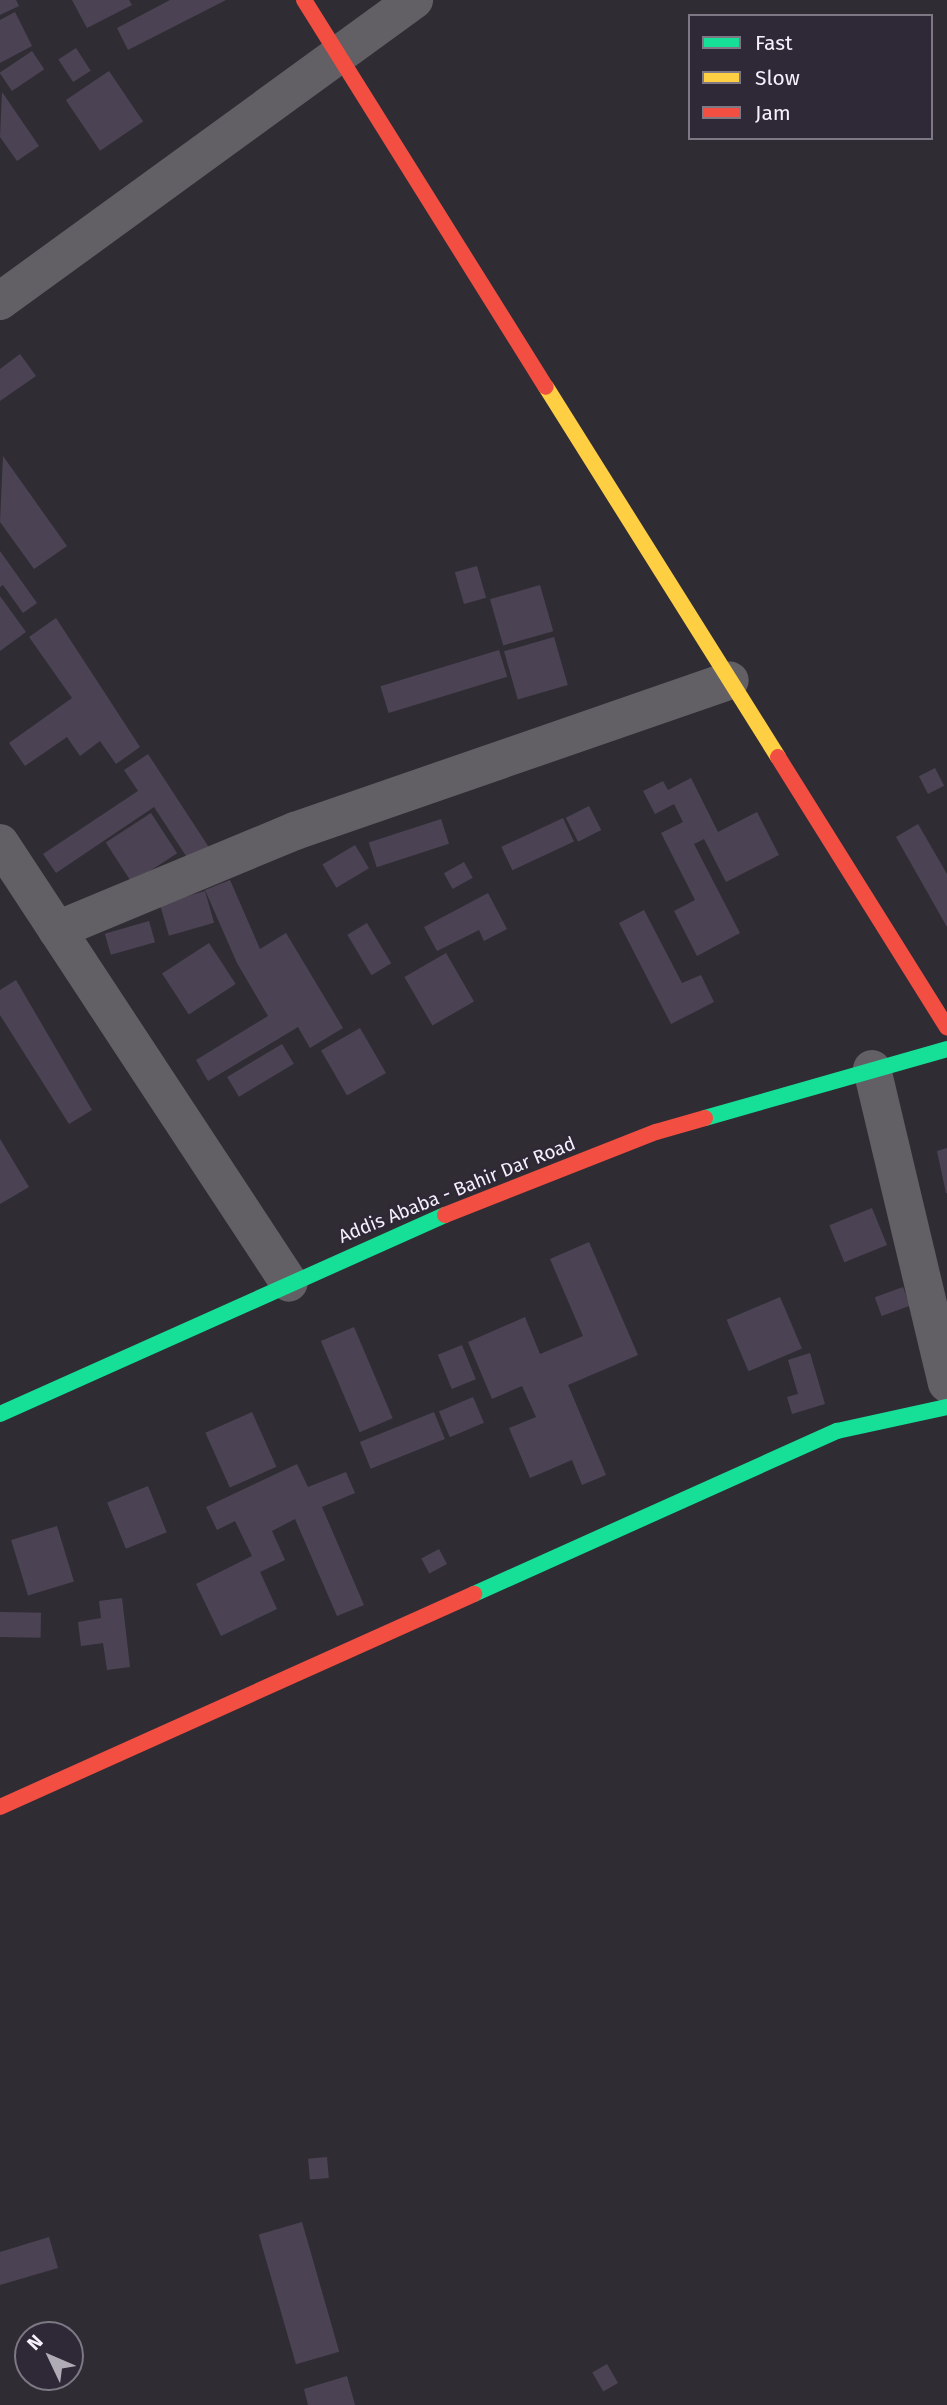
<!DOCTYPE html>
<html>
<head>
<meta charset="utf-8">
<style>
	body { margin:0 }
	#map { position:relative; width:947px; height:2405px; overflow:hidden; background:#2f2c34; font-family:"Fira Sans",sans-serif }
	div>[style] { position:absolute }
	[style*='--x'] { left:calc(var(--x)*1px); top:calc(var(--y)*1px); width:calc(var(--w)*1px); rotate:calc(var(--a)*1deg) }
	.building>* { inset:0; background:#4b4354; transform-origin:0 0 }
	.street>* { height:38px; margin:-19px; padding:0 19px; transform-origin:19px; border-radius:19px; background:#625f65 }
	.fast>* { height:16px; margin:-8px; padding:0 8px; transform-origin:8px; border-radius:8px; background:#16e098 }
	.slow>* { height:16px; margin:-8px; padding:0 8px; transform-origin:8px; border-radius:8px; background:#ffcf43 }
	.jam>* { height:16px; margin:-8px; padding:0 8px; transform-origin:8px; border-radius:8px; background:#f24e42 }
	span { translate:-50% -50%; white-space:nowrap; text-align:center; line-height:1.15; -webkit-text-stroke:5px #2f2837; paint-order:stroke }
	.street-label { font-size:19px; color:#f5f1fb }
	.legend { position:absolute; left:688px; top:14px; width:245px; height:126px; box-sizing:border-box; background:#2f2837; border:2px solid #7e7885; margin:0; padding:9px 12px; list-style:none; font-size:21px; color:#f5f1fb }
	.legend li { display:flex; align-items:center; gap:14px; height:35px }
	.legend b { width:35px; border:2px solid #7e7885 }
	.north { position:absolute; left:14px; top:2321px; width:70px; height:70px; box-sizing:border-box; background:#2f2837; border:2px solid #7e7885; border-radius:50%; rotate:314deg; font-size:19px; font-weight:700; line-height:28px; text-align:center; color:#f5f1fb }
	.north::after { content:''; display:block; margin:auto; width:24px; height:32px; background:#b0acb5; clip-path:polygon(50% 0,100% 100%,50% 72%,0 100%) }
</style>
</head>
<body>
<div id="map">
	<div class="building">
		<div style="clip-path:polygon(0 0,16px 0,19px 6px,0 15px)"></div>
		<div style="clip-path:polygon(72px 0,129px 0,132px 5px,87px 28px)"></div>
		<div style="clip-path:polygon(170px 0,226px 0,128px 50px,117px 28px)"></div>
		<div style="clip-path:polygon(15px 12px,32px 46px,0 63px,0 20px)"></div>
		<div style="left:76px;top:48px;width:27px;height:21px;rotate:57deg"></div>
		<div style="left:32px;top:51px;width:22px;height:39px;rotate:56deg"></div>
		<div style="left:109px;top:71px;width:61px;height:52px;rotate:56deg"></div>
		<div style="clip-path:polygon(2px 92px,39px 146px,17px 161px,0 137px)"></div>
		<div style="clip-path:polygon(20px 354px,36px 376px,0 401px,0 369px)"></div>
		<div style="clip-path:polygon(3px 456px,67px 546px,34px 569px,0 522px)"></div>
		<div style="clip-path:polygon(0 551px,37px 603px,23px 613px,3px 585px,0 587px)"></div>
		<div style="left:477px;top:566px;width:33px;height:23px;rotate:74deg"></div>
		<div style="left:540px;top:585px;width:48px;height:52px;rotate:74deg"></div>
		<div style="clip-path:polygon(0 596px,26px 632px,0 651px)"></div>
		<div style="clip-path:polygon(56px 618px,140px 747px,116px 764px,100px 741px,80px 756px,67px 737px,25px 766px,9px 743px,72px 698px,29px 637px)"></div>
		<div style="left:554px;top:637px;width:50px;height:52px;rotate:74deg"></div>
		<div style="left:499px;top:650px;width:28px;height:124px;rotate:73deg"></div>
		<div style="clip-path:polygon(148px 754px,210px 849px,190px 862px,154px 807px,56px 873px,43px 854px,138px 791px,124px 770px)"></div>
		<div style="left:935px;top:768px;width:20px;height:18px;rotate:63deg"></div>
		<div style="clip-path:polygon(691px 778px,718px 832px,757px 812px,779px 855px,726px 882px,704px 839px,694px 844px,740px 933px,697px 956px,674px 911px,695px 900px,661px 833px,683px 822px,674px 804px,655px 814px,643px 791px,663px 781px,668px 790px)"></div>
		<div style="left:589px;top:806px;width:27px;height:26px;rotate:63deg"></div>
		<div style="left:151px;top:813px;width:48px;height:54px;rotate:57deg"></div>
		<div style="left:563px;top:818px;width:26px;height:68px;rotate:65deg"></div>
		<div style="left:441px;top:819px;width:26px;height:76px;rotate:72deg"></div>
		<div style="clip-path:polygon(918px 824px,947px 874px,947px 927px,896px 837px)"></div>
		<div style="left:355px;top:845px;width:27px;height:38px;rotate:59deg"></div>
		<div style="left:464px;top:862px;width:18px;height:23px;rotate:61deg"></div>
		<div style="clip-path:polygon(230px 880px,260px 949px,286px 933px,343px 1028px,310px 1048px,298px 1027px,208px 1081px,196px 1060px,268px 1016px,237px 963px,205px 890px)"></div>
		<div style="left:205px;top:891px;width:33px;height:47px;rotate:74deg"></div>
		<div style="clip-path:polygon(488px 893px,507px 929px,484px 941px,479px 930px,437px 951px,424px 927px)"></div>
		<div style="clip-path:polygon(644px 910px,682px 983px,701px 975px,714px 1002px,671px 1024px,619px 923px)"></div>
		<div style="left:149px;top:921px;width:22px;height:46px;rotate:74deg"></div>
		<div style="left:367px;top:923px;width:47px;height:23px;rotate:59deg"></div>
		<div style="left:209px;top:943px;width:49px;height:56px;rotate:57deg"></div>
		<div style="left:446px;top:953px;width:56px;height:48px;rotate:60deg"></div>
		<div style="clip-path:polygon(16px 980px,92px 1110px,69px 1124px,0 1015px,0 990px)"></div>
		<div style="left:360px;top:1028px;width:52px;height:45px;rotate:60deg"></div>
		<div style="left:282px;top:1044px;width:23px;height:64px;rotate:59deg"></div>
		<div style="clip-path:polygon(0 1139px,29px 1187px,0 1204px)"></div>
		<div style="clip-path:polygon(947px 1148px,947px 1193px,946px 1193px,937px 1151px)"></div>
		<div style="left:872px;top:1208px;width:40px;height:46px;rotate:68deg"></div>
		<div style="clip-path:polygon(589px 1242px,638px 1355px,568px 1385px,606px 1475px,582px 1485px,572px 1460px,530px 1478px,509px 1428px,536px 1417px,522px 1386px,492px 1399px,468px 1342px,525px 1317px,540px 1354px,583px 1336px,550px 1259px)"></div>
		<div style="left:903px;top:1287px;width:20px;height:30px;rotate:70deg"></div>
		<div style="left:780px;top:1297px;width:56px;height:58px;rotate:67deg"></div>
		<div style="left:354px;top:1327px;width:99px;height:36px;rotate:67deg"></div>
		<div style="left:462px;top:1345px;width:37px;height:26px;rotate:68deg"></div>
		<div style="clip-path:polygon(810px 1353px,825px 1404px,792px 1414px,787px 1397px,798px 1394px,788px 1360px)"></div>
		<div style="left:473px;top:1397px;width:28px;height:37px;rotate:67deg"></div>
		<div style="left:252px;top:1412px;width:60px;height:51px;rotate:66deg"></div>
		<div style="left:434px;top:1412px;width:29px;height:80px;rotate:68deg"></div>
		<div style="clip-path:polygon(297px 1464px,308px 1487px,346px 1472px,355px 1493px,322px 1507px,364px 1605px,337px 1616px,295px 1519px,272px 1531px,285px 1560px,260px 1572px,277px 1609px,221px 1636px,196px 1584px,252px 1556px,235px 1521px,217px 1530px,206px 1507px)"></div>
		<div style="left:148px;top:1486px;width:50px;height:44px;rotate:68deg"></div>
		<div style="left:57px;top:1526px;width:58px;height:48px;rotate:73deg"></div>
		<div style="left:439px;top:1549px;width:17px;height:20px;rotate:62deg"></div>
		<div style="clip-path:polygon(122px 1598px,130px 1667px,107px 1670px,103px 1643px,81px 1646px,78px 1622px,101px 1618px,99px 1601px)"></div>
		<div style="left:0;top:1612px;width:41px;height:25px;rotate:1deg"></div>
		<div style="left:327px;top:2157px;width:21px;height:19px;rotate:85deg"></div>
		<div style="left:302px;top:2222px;width:135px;height:45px;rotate:74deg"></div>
		<div style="clip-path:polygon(49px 2237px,58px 2268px,0 2285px,0 2252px)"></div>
		<div style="left:607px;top:2364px;width:22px;height:17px;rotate:60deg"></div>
		<div style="clip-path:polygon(347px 2376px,355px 2405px,308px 2405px,304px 2389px)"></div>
	</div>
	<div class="street">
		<div style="--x:0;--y:301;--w:512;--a:-36.02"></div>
		<div style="--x:0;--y:843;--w:526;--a:56.7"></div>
		<div style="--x:57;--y:930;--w:258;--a:-22.6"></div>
		<div style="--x:295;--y:831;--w:460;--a:-19.1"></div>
		<div style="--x:872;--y:1069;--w:323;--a:76.6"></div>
	</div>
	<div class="fast">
		<div style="--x:705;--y:1118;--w:252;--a:-15.9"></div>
		<div style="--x:0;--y:1414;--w:487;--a:-24.1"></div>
		<div style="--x:474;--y:1594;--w:398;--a:-24.2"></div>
		<div style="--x:837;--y:1431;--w:113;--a:-12.3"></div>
	</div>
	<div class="slow">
		<div style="--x:546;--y:387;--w:437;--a:57.9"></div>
	</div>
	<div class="jam">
		<div style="--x:304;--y:0;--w:456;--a:58"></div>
		<div style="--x:778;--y:757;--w:319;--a:58"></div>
		<div style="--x:445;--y:1215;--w:227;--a:-21.5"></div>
		<div style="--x:656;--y:1132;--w:51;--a:-15.9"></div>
		<div style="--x:0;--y:1807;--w:520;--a:-24.2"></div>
	</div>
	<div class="street-label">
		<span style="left:457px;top:1190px;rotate:-22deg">Addis Ababa - Bahir Dar Road</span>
	</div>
	<ul class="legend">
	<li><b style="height:9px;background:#16e098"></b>Fast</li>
	<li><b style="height:9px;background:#ffcf43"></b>Slow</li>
	<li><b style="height:9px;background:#f24e42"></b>Jam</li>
	</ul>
	<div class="north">N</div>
</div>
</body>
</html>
